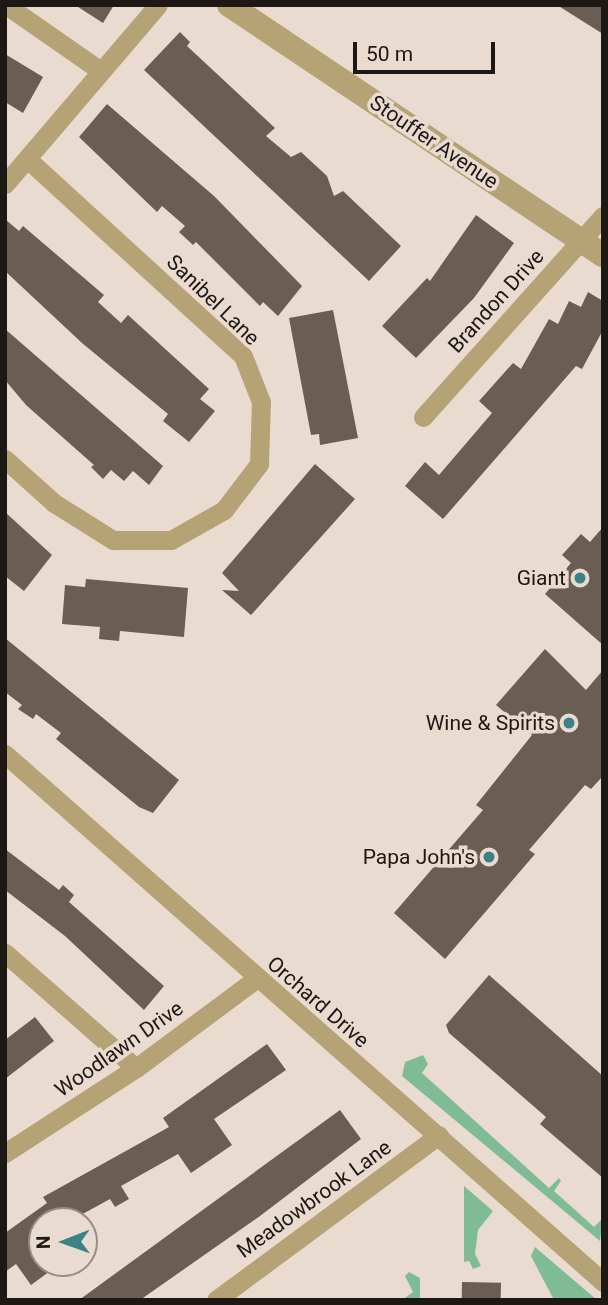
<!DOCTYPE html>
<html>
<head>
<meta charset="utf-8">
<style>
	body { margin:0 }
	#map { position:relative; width:608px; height:1305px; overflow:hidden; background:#eadbd1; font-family:Roboto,sans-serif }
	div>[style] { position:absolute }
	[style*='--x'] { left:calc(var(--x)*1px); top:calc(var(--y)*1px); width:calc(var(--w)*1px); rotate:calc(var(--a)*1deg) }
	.green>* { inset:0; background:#7fbc95 }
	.building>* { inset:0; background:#695d54; transform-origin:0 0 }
	.minor>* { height:19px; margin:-9.5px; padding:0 9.5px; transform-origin:9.5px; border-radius:9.5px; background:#b5a375 }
	.tertiary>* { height:24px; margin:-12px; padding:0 12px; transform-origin:12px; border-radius:12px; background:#b5a375 }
	.dots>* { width:19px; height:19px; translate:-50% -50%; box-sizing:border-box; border:4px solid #eadbd1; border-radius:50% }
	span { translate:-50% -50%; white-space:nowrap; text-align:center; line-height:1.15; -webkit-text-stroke:7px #eadbd1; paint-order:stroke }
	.street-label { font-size:21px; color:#1d1814 }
	.poi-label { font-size:21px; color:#1d1814 }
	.right { translate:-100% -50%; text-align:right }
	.frame { position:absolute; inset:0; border:7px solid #1d1814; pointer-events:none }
	.north { position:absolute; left:28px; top:1207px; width:70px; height:70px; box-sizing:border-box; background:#eadbd1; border:2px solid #988d85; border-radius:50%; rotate:269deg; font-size:19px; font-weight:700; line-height:28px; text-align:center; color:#1d1814 }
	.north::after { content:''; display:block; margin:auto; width:24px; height:32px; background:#3a8286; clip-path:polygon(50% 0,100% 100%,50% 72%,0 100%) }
	.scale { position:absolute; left:353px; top:42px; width:142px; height:32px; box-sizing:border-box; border:4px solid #1d1814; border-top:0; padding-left:9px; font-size:21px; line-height:24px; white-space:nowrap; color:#1d1814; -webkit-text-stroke:5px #eadbd1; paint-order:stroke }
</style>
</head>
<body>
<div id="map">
	<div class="green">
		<div style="clip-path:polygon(423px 1055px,428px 1064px,422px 1073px,549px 1188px,559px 1178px,561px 1181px,554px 1191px,594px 1227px,603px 1218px,600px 1241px,402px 1076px,405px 1062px)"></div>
		<div style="clip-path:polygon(464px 1186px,493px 1211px,478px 1230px,475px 1254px,481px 1266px,473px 1269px,469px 1261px,464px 1262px)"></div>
		<div style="clip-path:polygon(535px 1247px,597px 1300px,554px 1300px,531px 1256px)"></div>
		<div style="clip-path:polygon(409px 1272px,420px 1278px,420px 1300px,402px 1300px,413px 1292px,405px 1276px)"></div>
	</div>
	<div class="building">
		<div style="clip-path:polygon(75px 5px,114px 5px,103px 23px)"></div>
		<div style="clip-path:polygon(557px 5px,603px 5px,603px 34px)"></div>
		<div style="clip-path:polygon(180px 32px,190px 42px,187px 46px,275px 128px,266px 136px,291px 157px,301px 152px,327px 176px,334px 196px,343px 191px,401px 246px,369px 281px,144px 70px)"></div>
		<div style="clip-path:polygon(5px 54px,43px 77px,23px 113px,5px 102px)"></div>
		<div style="clip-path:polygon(107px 104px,214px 196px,302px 286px,278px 316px,263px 302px,260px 306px,196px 242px,193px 245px,179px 232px,185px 226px,162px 206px,157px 212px,79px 137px)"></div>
		<div style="clip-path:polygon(476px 215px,514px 243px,474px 298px,416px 358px,382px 326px,427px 278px,430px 281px)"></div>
		<div style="clip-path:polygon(5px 219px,19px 231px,23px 226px,104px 295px,98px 302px,121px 323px,128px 315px,209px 389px,200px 399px,215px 411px,189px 442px,163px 421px,168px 414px,82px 343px,5px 271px)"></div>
		<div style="clip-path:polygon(588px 292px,603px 301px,603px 330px,582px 369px,576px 366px,443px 519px,405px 486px,425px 462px,439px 475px,492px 413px,479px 401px,513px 363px,521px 369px,549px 319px,558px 324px,569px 301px,581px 307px)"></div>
		<div style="clip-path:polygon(333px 310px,358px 438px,320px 445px,319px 434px,311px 435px,289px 318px)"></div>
		<div style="clip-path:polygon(5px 329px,163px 466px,149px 485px,133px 471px,124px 481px,111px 470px,103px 479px,91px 467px,94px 465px,26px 405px,5px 380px)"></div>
		<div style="clip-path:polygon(315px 464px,355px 499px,251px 615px,222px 590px,239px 591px,222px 573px)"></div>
		<div style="clip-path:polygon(5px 512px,52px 555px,24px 591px,5px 576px)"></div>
		<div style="clip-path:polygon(603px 527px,603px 645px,545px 594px,571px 563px,562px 555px,581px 534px,590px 542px)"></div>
		<div style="clip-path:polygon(86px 579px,188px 588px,184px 637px,120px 631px,119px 641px,99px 639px,100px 627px,62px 624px,65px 585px,85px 587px)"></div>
		<div style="clip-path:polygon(5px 638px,179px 780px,153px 813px,139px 807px,56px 739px,61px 733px,36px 714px,33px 719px,18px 709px,22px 705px,5px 692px)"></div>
		<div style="clip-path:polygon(545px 649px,586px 690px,603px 670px,603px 776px,591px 789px,585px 785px,529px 850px,535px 854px,445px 959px,394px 913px,483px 810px,476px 805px,532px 735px,496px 705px)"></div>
		<div style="clip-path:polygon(5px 849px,59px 890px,63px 885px,74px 895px,69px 902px,164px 986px,144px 1010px,65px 936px,5px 890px)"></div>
		<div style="clip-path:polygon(489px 975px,603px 1076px,603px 1178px,540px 1124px,546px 1117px,449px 1033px,446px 1025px)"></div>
		<div style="clip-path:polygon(35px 1017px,54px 1041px,5px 1079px,5px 1040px)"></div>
		<div style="clip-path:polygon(267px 1044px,286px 1070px,214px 1119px,232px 1145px,191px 1173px,178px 1154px,121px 1186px,129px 1199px,115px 1207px,110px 1199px,79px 1216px,81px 1221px,42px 1221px,42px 1263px,61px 1263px,31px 1285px,16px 1264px,5px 1272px,5px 1233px,47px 1203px,43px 1197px,169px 1127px,163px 1118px)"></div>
		<div style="clip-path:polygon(340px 1110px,361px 1139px,260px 1216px,140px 1300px,79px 1300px)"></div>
		<div style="left:462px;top:1282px;width:39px;height:18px;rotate:1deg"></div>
	</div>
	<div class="minor">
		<div style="--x:6;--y:5;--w:116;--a:34.8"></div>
		<div style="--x:5;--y:184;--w:235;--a:-49.5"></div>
		<div style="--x:423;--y:417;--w:270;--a:-48.2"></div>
		<div style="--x:5;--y:459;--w:66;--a:41.9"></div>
		<div style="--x:54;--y:503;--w:70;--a:32.1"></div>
		<div style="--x:113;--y:540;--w:58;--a:0"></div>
		<div style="--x:171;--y:540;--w:61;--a:-29.5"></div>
		<div style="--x:224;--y:510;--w:58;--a:-52.7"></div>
		<div style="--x:259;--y:464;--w:62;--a:-88.2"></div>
		<div style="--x:261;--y:402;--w:49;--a:-111.4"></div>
		<div style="--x:243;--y:356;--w:292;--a:-137.6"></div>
		<div style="--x:5;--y:754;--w:798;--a:41.44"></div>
		<div style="--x:5;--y:953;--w:174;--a:41.3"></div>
		<div style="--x:5;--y:1153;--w:156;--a:-33"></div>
		<div style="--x:136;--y:1068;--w:149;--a:-36.6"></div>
		<div style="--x:216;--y:1300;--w:277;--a:-36.5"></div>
	</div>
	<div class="tertiary">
		<div style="--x:229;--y:5;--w:450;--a:33.8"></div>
	</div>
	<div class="dots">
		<div style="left:580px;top:578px;background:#3a8286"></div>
		<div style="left:569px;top:723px;background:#3a8286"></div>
		<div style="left:489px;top:857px;background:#3a8286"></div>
	</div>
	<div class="street-label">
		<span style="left:434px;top:142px;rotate:34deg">Stouffer Avenue</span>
		<span style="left:213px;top:300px;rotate:44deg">Sanibel Lane</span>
		<span style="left:496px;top:301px;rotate:-48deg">Brandon Drive</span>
		<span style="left:318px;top:1002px;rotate:41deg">Orchard Drive</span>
		<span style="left:119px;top:1049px;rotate:-35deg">Woodlawn Drive</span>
		<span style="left:314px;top:1199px;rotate:-36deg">Meadowbrook Lane</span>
	</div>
	<div class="poi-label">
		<span class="right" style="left:566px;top:578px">Giant</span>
		<span class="right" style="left:555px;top:723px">Wine &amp; Spirits</span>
		<span class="right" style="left:475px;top:857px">Papa John's</span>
	</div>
	<div class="frame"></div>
	<div class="north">N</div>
	<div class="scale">50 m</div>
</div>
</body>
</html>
